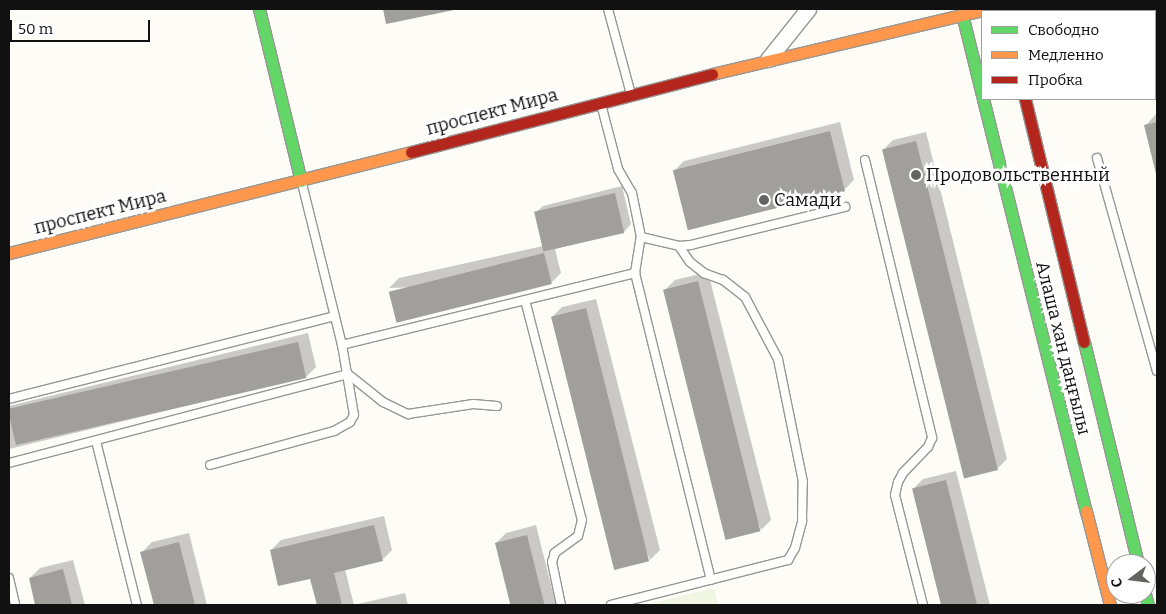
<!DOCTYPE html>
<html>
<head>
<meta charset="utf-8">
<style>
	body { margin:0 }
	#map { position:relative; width:1166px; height:614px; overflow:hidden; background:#fdfcf7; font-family:Bitter,serif }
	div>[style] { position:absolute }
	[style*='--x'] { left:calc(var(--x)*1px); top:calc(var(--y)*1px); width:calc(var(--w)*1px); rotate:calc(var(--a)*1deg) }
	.pitch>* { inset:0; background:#f0f6e1 }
	.shadow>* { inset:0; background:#0003 }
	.building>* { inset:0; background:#a19f9c; transform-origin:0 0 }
	.roads { filter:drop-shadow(1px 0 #979795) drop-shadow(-1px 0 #979795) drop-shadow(0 1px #979795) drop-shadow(0 -1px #979795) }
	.lane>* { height:8px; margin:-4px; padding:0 4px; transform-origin:4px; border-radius:4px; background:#fffffe }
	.street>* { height:15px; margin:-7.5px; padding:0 7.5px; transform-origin:7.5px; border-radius:7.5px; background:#fffffe }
	.fast>* { height:11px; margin:-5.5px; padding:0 5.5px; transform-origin:5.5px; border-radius:5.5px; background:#63d668 }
	.slow>* { height:11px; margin:-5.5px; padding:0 5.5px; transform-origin:5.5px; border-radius:5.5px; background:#ff974d }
	.jam>* { height:11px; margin:-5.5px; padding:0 5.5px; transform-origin:5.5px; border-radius:5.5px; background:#b3261e }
	.dots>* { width:14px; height:14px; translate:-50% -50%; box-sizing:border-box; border:2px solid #fff; border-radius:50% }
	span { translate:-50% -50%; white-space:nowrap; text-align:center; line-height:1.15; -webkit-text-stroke:5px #fff; paint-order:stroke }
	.street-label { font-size:18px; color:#111 }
	.poi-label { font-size:18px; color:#111 }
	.left { translate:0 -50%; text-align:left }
	.frame { position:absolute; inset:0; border:10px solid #111; pointer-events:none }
	.legend { position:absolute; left:981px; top:10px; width:175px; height:90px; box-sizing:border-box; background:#fff; border:1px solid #a0a0a0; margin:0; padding:6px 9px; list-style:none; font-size:15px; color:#111 }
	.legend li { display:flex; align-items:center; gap:10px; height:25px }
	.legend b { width:25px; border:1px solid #a0a0a0 }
	.north { position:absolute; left:1106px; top:554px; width:50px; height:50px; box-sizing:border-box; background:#fff; border:1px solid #a0a0a0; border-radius:50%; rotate:255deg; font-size:14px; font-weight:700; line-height:20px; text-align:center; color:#111 }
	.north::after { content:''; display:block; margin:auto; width:18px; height:22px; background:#646362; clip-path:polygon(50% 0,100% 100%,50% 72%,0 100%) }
	.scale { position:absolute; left:10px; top:20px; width:140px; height:22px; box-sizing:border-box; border:2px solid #111; border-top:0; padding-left:6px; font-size:15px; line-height:18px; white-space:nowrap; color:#111; -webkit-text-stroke:4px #fff; paint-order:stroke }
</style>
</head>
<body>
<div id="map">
	<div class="pitch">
		<div style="clip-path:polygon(714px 588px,718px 605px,654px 605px,653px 603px)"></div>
	</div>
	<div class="shadow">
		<div style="clip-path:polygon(384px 9px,452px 9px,387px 22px)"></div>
		<div style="clip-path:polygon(1157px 113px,1157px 175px,1145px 126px)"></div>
		<div style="clip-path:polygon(840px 122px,854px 180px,844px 190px,674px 171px,684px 161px)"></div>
		<div style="clip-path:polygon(926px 132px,1007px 459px,997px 469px,883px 150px,893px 140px)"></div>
		<div style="clip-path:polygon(622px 186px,631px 224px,624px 232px,555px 249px,561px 273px,551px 283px,389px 288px,399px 278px,543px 246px,535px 213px,543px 206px)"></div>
		<div style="clip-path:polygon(708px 272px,771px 520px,761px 530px,665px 290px,675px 280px)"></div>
		<div style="clip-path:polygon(596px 299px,660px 550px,650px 560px,552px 317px,562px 307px)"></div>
		<div style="clip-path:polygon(308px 333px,316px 367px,306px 377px,9px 449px,9px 406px)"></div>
		<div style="clip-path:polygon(956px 471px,990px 605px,943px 605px,913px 489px,923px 479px)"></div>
		<div style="clip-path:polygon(384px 516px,392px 550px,382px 560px,345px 569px,354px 605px,318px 605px,311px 577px,271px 550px,281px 540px)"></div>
		<div style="clip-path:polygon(536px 525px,556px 605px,512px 605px,496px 543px,506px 533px)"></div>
		<div style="clip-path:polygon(189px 533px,207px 605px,155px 605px,142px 552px,152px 542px)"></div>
		<div style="clip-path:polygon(73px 560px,85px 605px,37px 605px,30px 578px,40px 568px)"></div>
		<div style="clip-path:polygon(405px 593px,408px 605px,354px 605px)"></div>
	</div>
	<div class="building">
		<div style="clip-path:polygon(383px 9px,453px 9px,454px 10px,386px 24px)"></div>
		<div style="clip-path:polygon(1157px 122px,1157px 178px,1144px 125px)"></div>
		<div style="left:830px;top:131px;width:62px;height:162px;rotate:76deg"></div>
		<div style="left:916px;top:141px;width:339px;height:35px;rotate:76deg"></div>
		<div style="left:615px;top:193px;width:41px;height:83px;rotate:77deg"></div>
		<div style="left:544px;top:253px;width:32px;height:160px;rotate:76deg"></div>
		<div style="left:698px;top:281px;width:258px;height:36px;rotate:76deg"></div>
		<div style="left:586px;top:308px;width:261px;height:36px;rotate:76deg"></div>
		<div style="left:298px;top:342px;width:37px;height:298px;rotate:77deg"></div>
		<div style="left:946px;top:480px;width:129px;height:35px;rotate:76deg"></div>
		<div style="clip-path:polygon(374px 525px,383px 561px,334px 573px,342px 605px,317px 605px,310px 579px,278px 586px,270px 550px)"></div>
		<div style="left:527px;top:535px;width:72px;height:33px;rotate:76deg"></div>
		<div style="clip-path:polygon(179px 542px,195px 605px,154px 605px,140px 552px)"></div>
		<div style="clip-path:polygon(63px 569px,72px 605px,35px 605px,29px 578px)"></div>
	</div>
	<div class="roads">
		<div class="lane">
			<div style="--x:608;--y:9;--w:88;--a:74.9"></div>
			<div style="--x:601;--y:104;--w:67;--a:75.3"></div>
			<div style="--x:618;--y:169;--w:28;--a:60"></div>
			<div style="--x:632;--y:193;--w:45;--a:78.4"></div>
			<div style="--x:641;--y:237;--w:39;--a:13"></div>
			<div style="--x:679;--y:246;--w:12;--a:-5"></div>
			<div style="--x:691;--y:245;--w:159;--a:-13.9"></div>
			<div style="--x:1097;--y:158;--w:221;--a:74.3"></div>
			<div style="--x:865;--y:160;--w:286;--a:76.4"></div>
			<div style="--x:932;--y:438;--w:10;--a:114"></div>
			<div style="--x:928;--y:447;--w:36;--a:134"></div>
			<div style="--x:903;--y:473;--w:10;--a:119"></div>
			<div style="--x:898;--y:482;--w:13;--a:103"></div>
			<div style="--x:895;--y:495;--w:114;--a:75.7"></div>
			<div style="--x:635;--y:273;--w:316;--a:76.1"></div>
			<div style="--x:525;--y:300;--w:227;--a:75.5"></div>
			<div style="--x:582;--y:520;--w:16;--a:104"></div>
			<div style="--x:578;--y:536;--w:29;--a:144"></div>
			<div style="--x:555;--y:553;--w:9;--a:108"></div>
			<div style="--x:552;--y:562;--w:44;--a:78.2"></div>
			<div style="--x:342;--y:345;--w:302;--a:-13.8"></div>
			<div style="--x:635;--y:273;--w:36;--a:-81"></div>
			<div style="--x:9;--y:399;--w:336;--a:-14.3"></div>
			<div style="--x:96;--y:441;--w:169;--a:76"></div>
			<div style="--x:9;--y:463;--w:350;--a:-14.7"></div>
			<div style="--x:348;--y:374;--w:45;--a:38.7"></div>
			<div style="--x:383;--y:402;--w:28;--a:26"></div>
			<div style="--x:408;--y:414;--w:66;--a:-8.7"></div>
			<div style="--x:473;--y:404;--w:24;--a:5"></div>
			<div style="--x:210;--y:465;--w:129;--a:-15.3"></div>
			<div style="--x:334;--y:431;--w:18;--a:-29"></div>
			<div style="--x:350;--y:422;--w:8;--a:-60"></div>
			<div style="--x:354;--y:415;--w:71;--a:-99.7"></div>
			<div style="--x:342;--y:345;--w:167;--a:-103.9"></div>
			<div style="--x:9;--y:578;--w:28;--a:77"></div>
			<div style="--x:611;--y:605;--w:183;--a:-14.3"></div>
			<div style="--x:788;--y:560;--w:14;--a:-60"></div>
			<div style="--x:795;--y:548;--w:28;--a:-75"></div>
			<div style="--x:802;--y:521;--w:39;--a:-89"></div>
			<div style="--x:803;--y:482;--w:126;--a:-101.5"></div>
			<div style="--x:778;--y:359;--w:70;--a:-118"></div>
			<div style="--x:745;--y:297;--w:28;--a:-142"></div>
			<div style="--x:723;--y:280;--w:20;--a:-160"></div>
			<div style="--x:704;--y:273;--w:18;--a:-142"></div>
			<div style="--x:690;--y:262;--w:19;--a:-125"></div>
		</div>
		<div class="street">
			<div style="--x:768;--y:59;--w:64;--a:-51.3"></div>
		</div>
		<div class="fast">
			<div style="--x:259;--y:9;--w:177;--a:76.3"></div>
			<div style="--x:1003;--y:9;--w:2;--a:90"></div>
			<div style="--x:962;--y:14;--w:83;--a:76.1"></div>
			<div style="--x:983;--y:99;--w:425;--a:76"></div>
			<div style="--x:1084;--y:342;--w:228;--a:76.3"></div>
			<div style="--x:1145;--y:594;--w:11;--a:75"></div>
		</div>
		<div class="slow">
			<div style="--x:712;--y:74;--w:282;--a:-13.3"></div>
			<div style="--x:9;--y:253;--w:414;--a:-14.1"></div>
			<div style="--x:1086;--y:511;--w:97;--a:75.7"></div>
		</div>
		<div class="jam">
			<div style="--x:1025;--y:99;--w:250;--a:76.4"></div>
			<div style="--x:411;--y:152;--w:311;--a:-14.5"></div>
		</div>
	</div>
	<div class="dots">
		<div style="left:916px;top:175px;background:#646362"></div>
		<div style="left:764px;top:200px;background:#646362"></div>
	</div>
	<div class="street-label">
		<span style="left:492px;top:112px;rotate:-15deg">проспект Мира</span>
		<span style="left:100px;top:212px;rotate:-14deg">проспект Мира</span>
		<span style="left:1063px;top:348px;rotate:76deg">Алаша хан даңғылы</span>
	</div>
	<div class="poi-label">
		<span class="left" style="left:926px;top:175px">Продовольственный</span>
		<span class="left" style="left:774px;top:200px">Самади</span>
	</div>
	<div class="frame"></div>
	<ul class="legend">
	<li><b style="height:6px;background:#63d668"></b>Свободно</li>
	<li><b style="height:6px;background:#ff974d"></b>Медленно</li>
	<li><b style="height:6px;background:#b3261e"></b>Пробка</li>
	</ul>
	<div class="north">С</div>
	<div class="scale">50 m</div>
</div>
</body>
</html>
